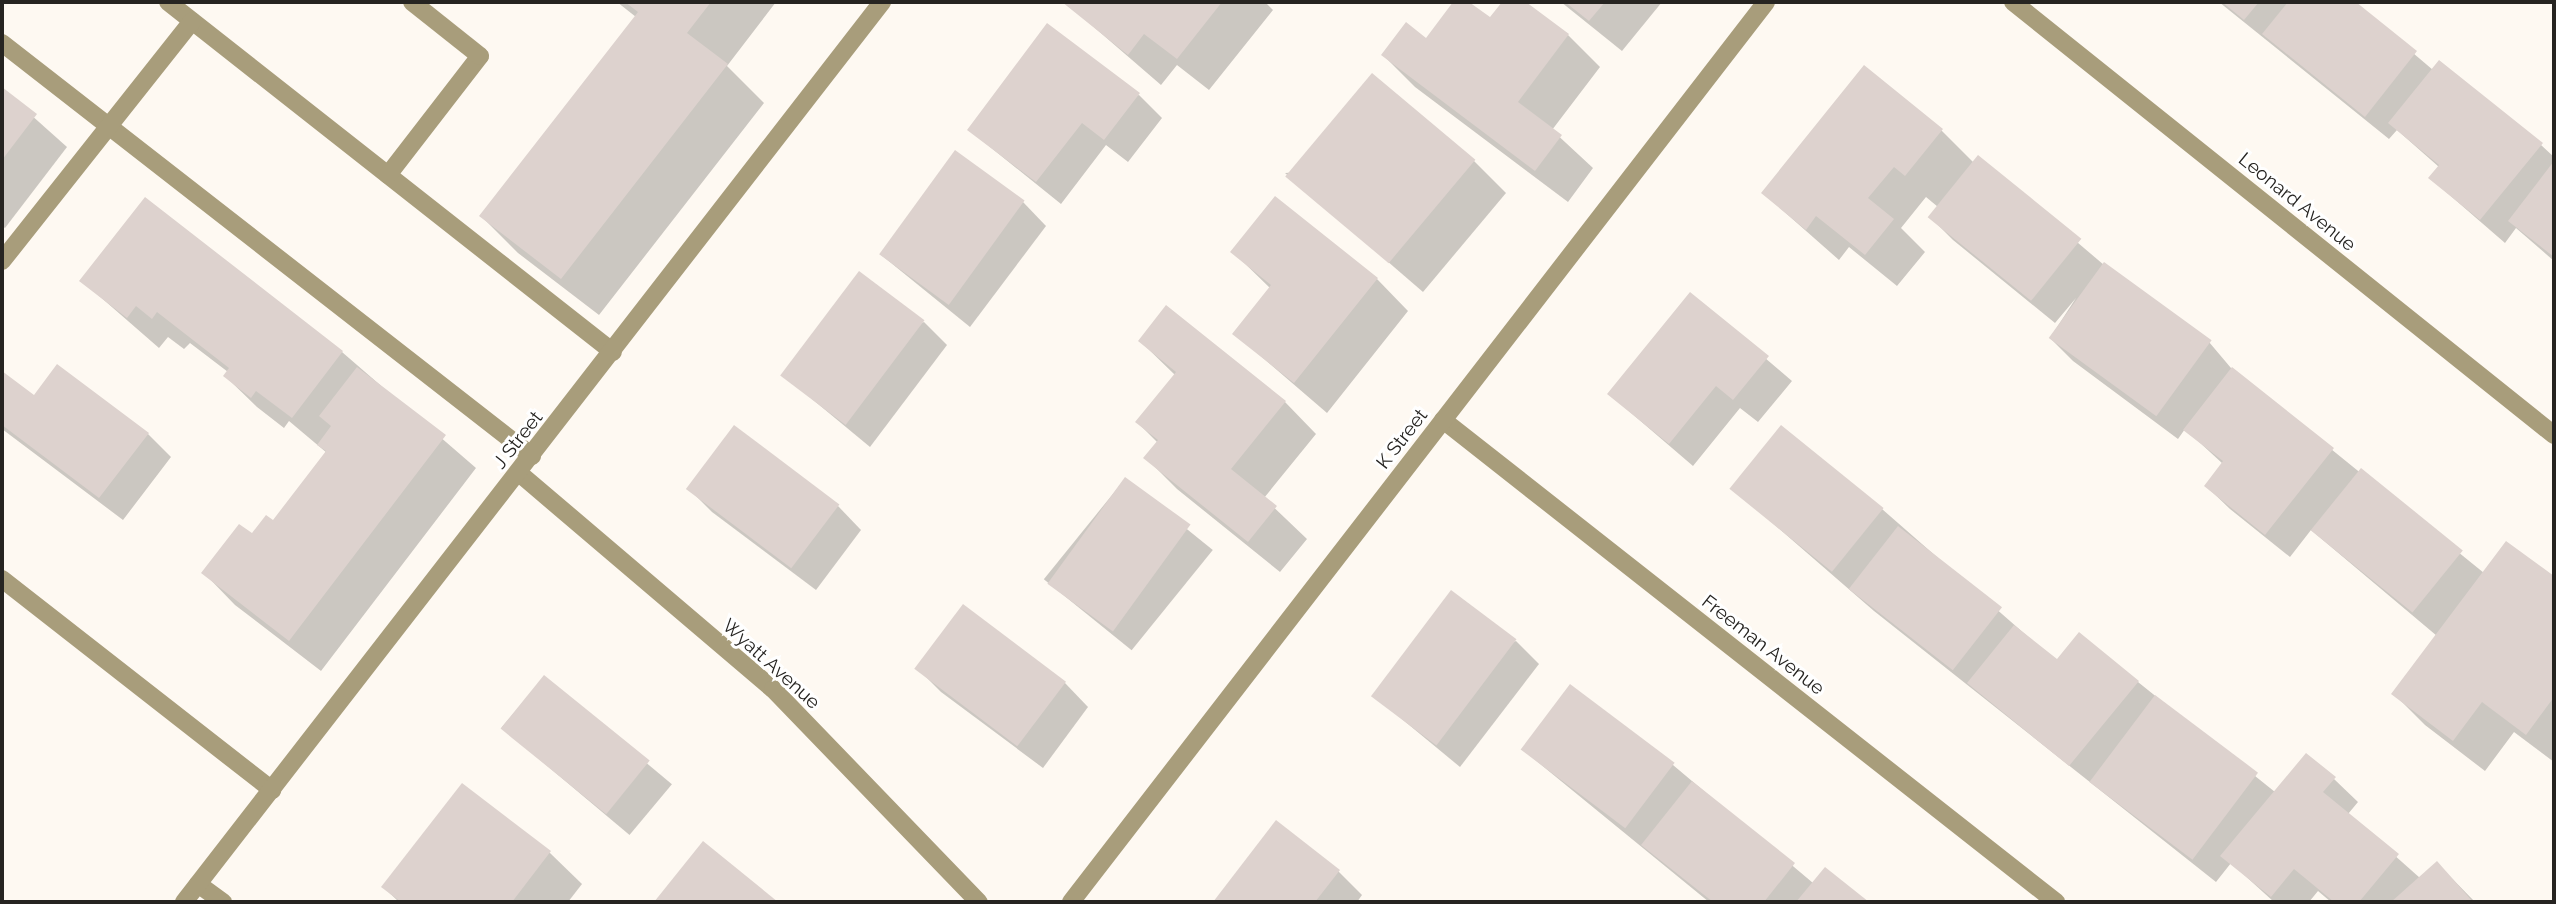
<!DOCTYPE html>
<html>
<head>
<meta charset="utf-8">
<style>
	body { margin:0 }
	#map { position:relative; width:2556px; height:904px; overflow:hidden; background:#fef9f2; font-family:Raleway,sans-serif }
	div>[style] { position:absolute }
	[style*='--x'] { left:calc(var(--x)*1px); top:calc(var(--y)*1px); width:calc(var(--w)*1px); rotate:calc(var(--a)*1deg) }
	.shadow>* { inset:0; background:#0003; transform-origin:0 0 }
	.building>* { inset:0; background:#ddd2ce; transform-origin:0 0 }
	.minor>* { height:18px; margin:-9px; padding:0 9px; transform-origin:9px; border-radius:9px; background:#a89d7b }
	span { translate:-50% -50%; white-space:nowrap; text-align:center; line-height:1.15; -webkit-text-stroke:6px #fff; paint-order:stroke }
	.street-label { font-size:19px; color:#262421 }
	.frame { position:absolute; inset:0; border:4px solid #262421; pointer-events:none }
</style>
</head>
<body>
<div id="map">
	<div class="shadow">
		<div style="clip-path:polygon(617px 2px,776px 2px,727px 66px,764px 103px,599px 315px,518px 253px,481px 216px,636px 17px)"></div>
		<div style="clip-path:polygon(1265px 2px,1273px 10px,1209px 90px,1177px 65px,1161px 85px,1066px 3px)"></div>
		<div style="clip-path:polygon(1455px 2px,1466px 2px,1491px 20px,1504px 2px,1523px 2px,1568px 35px,1600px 67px,1552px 130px,1593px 168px,1568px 202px,1415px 87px,1383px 55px,1426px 41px)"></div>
		<div style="clip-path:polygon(1561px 2px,1662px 2px,1622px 51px)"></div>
		<div style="clip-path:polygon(2219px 2px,2353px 2px,2433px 70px,2541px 145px,2554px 157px,2554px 261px,2516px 228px,2505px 243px,2430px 178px,2439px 167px,2397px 130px,2389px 139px)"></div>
		<div style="clip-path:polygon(2px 89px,67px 147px,5px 228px,2px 226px)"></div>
		<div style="clip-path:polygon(1139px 95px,1162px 118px,1128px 162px,1106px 145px,1061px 204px,969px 130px)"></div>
		<div style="clip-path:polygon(1941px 130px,1974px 163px,1978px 158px,2104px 265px,2209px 342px,2231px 368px,2484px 573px,2507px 543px,2554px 579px,2554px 762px,2514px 732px,2485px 771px,2425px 725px,2394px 694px,2437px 636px,2311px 530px,2290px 557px,2230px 509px,2206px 486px,2223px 464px,2185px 429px,2178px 439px,2073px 361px,2050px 338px,2076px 298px,2055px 323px,1953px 240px,1930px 217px,1938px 207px,1926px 197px,1901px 228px,1925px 252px,1897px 286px,1849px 247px,1839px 260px,1763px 193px)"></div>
		<div style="clip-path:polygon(1474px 161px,1506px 193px,1423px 292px,1285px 173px)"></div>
		<div style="clip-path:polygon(145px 200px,342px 352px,476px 468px,321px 671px,235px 605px,204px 573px,273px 522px,327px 453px,289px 421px,284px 428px,257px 407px,225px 376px,228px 372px,190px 343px,184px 349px,168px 337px,159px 348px,82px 281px)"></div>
		<div style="clip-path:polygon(1023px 202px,1046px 226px,970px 327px,880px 254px)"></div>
		<div style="clip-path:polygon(1233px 252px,1377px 279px,1408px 311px,1327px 413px,1235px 334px,1271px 289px)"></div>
		<div style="clip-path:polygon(1690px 294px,1792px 381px,1758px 422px,1740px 408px,1693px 466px,1609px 394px)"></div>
		<div style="clip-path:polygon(924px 322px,947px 345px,870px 447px,783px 375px)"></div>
		<div style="clip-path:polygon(1140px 341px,1285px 402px,1316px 434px,1264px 498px,1307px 539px,1280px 572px,1177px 489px,1146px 458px,1158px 443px,1137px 422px,1175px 375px)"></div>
		<div style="clip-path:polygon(2px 373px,34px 398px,148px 434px,171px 457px,123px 520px,2px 429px)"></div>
		<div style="left:1125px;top:479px;width:113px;height:129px;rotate:39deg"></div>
		<div style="clip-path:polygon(1732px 488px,1882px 509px,2057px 662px,2138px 682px,2275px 792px,2334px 779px,2358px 802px,2348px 814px,2420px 878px,2437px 863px,2475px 902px,2331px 902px,2318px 891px,2309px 902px,2274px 902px,2231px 863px,2216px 882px,1874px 611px)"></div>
		<div style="clip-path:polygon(689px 489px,838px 506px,861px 530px,816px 590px,712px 512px)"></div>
		<div style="clip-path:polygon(1516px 641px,1539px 664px,1460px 767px,1374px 696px)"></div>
		<div style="clip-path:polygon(917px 668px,1065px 683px,1088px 707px,1043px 768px,941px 692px)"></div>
		<div style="left:544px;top:677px;width:167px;height:66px;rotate:40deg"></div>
		<div style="clip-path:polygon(1523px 750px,1673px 765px,1813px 883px,1825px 869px,1866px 902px,1709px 902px)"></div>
		<div style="clip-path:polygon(462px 785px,550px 853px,582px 884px,568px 902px,399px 902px,383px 887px)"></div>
		<div style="clip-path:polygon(1277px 823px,1339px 872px,1362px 895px,1357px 902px,1215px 902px)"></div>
		<div style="clip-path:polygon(704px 844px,776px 902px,656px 902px)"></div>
	</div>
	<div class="building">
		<div style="clip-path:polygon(625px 2px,711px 2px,687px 33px,728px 64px,561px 279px,479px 216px,638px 12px)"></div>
		<div style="clip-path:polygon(1062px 2px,1222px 2px,1177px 59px,1144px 34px,1128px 55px)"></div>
		<div style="clip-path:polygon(1453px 2px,1469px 2px,1490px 17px,1502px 2px,1526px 2px,1569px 34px,1518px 102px,1562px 135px,1535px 171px,1381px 55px,1406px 22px,1426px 38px)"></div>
		<div style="clip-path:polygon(1565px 2px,1605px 2px,1589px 21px)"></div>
		<div style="clip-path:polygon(2222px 2px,2259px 2px,2244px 20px)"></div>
		<div style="clip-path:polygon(2288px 2px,2356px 2px,2417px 51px,2365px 117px,2262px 34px)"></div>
		<div style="clip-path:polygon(1047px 23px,1140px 93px,1104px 140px,1082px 123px,1036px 182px,967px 130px)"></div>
		<div style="clip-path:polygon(2439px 60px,2543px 143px,2480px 220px,2428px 178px,2439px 165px,2388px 123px)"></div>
		<div style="clip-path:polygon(1864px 65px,1943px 129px,1905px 176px,1894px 167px,1868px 198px,1894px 219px,1865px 255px,1816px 216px,1806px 230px,1761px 193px)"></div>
		<div style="left:1372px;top:73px;width:135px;height:135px;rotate:40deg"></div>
		<div style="clip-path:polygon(2px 87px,37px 114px,2px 160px)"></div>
		<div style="left:955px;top:150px;width:86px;height:129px;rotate:36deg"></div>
		<div style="left:1978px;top:155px;width:133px;height:80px;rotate:39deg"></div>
		<div style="clip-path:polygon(2554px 161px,2554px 257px,2508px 221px)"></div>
		<div style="clip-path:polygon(1275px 196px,1378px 278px,1294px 383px,1232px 334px,1271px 285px,1230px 252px)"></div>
		<div style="clip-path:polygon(145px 197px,343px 351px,292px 418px,256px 391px,251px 398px,223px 376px,229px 368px,157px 312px,152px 319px,136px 306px,127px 318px,79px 281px)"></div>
		<div style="left:2104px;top:262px;width:133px;height:94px;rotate:36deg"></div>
		<div style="left:859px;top:271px;width:82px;height:131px;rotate:37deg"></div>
		<div style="clip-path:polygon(1690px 292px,1769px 356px,1733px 400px,1716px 386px,1669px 444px,1607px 394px)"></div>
		<div style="clip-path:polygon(1166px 305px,1286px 401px,1231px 469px,1277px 506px,1248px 542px,1143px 458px,1158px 440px,1135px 422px,1176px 372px,1138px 341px)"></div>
		<div style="clip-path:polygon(57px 364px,149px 433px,99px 498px,2px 425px,2px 371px,34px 395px)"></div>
		<div style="clip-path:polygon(357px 367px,446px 435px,289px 641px,201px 573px,239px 524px,252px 533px,266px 515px,273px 520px,326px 451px,317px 445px,331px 426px,319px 416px)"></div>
		<div style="clip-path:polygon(2232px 367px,2334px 448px,2265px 535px,2204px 486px,2223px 461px,2183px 430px)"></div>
		<div style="left:734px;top:425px;width:132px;height:80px;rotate:37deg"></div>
		<div style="left:1781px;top:425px;width:132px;height:82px;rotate:39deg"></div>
		<div style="left:2361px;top:468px;width:131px;height:80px;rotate:39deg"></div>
		<div style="left:1125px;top:477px;width:81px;height:132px;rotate:36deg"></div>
		<div style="left:1898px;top:526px;width:132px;height:80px;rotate:38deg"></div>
		<div style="clip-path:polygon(2506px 541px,2554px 576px,2554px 697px,2526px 735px,2482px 702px,2453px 741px,2391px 694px)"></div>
		<div style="left:1451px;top:590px;width:82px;height:133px;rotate:37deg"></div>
		<div style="left:963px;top:604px;width:129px;height:81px;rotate:37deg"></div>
		<div style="clip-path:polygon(2014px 625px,2057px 659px,2079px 632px,2139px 681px,2069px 766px,1967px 683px)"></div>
		<div style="left:544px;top:675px;width:136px;height:69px;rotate:39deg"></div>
		<div style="left:1570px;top:684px;width:131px;height:82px;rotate:37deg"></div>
		<div style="left:2155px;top:695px;width:129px;height:109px;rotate:37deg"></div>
		<div style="clip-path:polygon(2306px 753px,2336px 777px,2323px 792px,2399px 854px,2359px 902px,2334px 902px,2294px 869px,2271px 897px,2220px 856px)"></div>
		<div style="clip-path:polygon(1692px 781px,1795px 863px,1764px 902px,1713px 902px,1641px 845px)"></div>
		<div style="clip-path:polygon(462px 783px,551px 851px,512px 902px,401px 902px,381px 887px)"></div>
		<div style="clip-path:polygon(1276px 820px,1340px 870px,1315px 902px,1213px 902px)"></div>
		<div style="clip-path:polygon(703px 841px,778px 902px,654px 902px)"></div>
		<div style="clip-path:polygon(2437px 861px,2473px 902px,2391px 902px)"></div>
		<div style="clip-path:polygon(1825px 867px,1869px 902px,1796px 902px)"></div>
	</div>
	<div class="minor">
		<div style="--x:168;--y:2;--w:566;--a:38.19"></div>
		<div style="--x:2013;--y:2;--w:693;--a:38.67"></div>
		<div style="--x:2;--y:43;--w:672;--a:37.93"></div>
		<div style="--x:388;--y:175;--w:150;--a:-52.3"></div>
		<div style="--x:480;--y:56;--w:87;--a:-141.5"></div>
		<div style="--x:2;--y:261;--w:306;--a:-51.6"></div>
		<div style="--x:1443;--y:420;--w:780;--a:38.18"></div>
		<div style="--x:519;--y:473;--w:333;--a:40.4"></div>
		<div style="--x:773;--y:689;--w:296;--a:46"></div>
		<div style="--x:2;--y:579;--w:343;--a:38"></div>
		<div style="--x:198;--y:884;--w:31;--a:36"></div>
		<div style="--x:184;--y:902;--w:1139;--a:-52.2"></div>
		<div style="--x:1071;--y:902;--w:1137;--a:-52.32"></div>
	</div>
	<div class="street-label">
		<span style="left:2297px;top:202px;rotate:39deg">Leonard Avenue</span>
		<span style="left:1402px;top:439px;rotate:-52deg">K Street</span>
		<span style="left:518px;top:440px;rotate:-52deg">J Street</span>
		<span style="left:1763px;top:645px;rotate:38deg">Freeman Avenue</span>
		<span style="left:771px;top:664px;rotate:42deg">Wyatt Avenue</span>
	</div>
	<div class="frame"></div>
</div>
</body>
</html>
